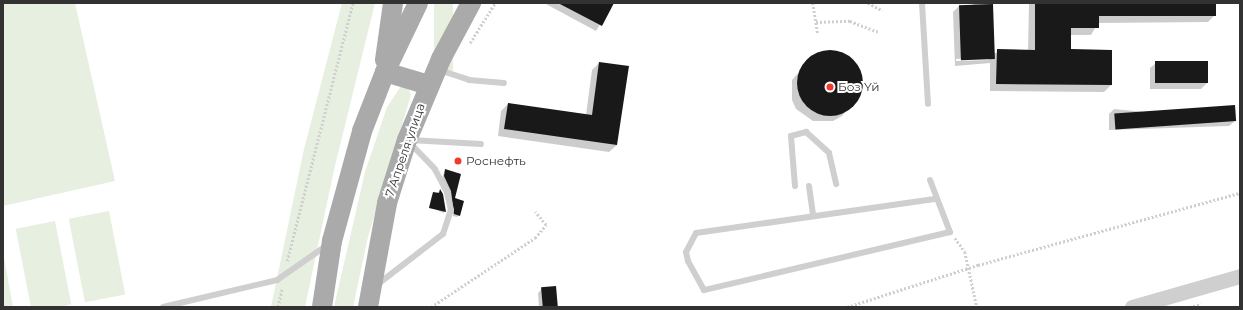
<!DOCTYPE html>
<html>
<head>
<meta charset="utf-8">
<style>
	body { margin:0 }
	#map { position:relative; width:1243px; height:310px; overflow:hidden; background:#fff; font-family:Montserrat,sans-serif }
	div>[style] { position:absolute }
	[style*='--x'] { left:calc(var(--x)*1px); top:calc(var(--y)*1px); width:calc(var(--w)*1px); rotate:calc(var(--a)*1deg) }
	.green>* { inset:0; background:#e6efe0; transform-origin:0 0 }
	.shadow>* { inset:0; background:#0003 }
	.building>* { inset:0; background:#191919; transform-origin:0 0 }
	.round { border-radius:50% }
	.path>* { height:2.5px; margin-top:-1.25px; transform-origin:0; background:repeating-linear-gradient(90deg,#cfcfcf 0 2px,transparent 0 4px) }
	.service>* { height:6px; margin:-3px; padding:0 3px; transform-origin:3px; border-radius:3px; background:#cfcfcf }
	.tertiary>* { height:15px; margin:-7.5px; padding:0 7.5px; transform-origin:7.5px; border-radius:7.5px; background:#cfcfcf }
	.primary>* { height:20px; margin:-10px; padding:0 10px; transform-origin:10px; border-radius:10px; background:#aaa }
	.dots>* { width:11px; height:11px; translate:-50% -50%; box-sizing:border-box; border:2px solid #fff; border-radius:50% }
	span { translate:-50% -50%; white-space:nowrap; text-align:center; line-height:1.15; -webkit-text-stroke:4px #fff; paint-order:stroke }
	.poi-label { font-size:12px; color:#323232 }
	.left { translate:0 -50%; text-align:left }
	.street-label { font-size:12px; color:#323232 }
	.frame { position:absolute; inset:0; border:4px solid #323232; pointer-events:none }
</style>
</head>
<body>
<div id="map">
	<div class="green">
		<div style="clip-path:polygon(3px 3px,75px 3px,115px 181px,3px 206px)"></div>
		<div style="clip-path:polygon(342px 3px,375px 3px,334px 170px,305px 307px,271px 307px,304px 149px)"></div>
		<div style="left:434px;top:3px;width:19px;height:68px"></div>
		<div style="clip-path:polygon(401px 86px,409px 89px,411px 95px,368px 237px,353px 307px,334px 307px,365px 172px,387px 107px)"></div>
		<div style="left:109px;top:211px;width:85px;height:41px;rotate:79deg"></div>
		<div style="left:55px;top:221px;width:85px;height:40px;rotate:79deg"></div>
		<div style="clip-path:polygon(3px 252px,13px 307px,3px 307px)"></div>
	</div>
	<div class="shadow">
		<div style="clip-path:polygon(544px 3px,613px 3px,596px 31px)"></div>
		<div style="clip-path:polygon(evenodd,971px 3px,992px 3px,994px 53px,1028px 51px,1029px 3px,1215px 3px,1215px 15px,1208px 22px,1098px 23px,1091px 35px,1070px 35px,1070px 50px,1111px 85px,1104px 92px,990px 91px,990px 63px,955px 66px,953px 12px,959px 6px,974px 5px,971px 3px,989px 58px,989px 60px,956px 61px,956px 59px,989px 58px)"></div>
		<div style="clip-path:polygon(822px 52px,843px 54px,859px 69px,861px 90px,842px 116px,833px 121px,813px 121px,796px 109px,792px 100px,792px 80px,812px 57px)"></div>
		<div style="clip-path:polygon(599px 63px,617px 145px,609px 152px,498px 136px,501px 111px,508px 104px,586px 115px,592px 70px)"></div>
		<div style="clip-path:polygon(1156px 63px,1207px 83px,1201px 89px,1150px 89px,1150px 68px)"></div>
		<div style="clip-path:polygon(1114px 109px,1235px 121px,1229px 126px,1109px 130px,1109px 114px)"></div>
		<div style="clip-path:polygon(445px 170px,459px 215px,457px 217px,453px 216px,450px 193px,442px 178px)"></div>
		<div style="clip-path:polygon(440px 191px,444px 212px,443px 213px,428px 210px,444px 213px,429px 207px,432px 195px)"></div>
		<div style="clip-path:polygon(542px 289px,557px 307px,539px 307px,538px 293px)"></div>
	</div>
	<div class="building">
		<div style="clip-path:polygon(558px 3px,614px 3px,602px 26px)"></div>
		<div style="clip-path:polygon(1035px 3px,1216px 3px,1216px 16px,1099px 16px,1099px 28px,1071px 28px,1071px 49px,1112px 50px,1112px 85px,996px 84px,997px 49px,1035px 50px)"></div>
		<div style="left:993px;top:4px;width:55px;height:34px;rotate:88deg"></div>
		<div class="round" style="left:797px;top:50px;width:66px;height:66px"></div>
		<div style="left:1208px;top:61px;width:22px;height:53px;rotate:90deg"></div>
		<div style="clip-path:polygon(599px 62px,629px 66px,617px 145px,504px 129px,508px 103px,592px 115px)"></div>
		<div style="left:1235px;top:105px;width:16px;height:121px;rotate:86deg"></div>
		<div style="clip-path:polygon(445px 169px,461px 174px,455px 198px,464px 201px,460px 216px,454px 214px,451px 191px,444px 176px)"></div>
		<div style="clip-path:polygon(440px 189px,443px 194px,446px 212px,429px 208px,433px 192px,439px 193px)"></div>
		<div style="left:556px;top:286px;width:21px;height:15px;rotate:85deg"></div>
	</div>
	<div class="path">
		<div style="--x:813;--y:3;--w:31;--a:81"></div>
		<div style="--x:868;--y:3;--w:16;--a:27"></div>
		<div style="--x:816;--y:22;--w:34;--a:-2"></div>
		<div style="--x:850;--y:21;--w:31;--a:21"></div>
		<div style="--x:470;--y:43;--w:47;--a:-58"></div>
		<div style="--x:955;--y:238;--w:17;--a:54"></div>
		<div style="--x:965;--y:252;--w:56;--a:77.7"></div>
		<div style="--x:287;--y:261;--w:266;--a:-75.7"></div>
		<div style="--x:278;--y:307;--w:19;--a:-78"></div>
		<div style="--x:431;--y:307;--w:125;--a:-33.6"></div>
		<div style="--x:535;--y:238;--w:17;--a:-50"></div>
		<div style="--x:546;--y:225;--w:17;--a:-130"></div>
		<div style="--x:847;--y:307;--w:138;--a:-17.8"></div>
		<div style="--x:978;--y:265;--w:272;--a:-15.4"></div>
		<div style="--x:1189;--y:307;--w:12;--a:-14"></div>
	</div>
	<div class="service">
		<div style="--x:922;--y:3;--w:101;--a:86.6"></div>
		<div style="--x:439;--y:70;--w:32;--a:18"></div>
		<div style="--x:469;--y:80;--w:35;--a:5"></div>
		<div style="--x:410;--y:140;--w:71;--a:3.2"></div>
		<div style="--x:930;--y:180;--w:56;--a:69"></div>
		<div style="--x:950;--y:232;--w:253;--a:166.7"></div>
		<div style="--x:704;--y:290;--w:33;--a:-119"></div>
		<div style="--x:688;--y:261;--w:9;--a:-103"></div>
		<div style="--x:686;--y:252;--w:21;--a:-62"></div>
		<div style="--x:696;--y:233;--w:241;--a:-8.1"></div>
		<div style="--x:795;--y:186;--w:50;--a:-94.6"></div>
		<div style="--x:791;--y:136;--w:16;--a:-15"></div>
		<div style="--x:806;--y:132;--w:31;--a:42"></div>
		<div style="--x:829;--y:153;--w:32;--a:77"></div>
		<div style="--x:809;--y:186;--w:30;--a:82"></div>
		<div style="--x:378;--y:284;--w:82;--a:-37.6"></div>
		<div style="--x:443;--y:234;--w:25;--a:-72"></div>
		<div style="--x:451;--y:210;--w:18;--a:-103"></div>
		<div style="--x:447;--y:192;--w:26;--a:-118"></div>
		<div style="--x:435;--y:169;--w:37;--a:-134"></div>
		<div style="--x:163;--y:307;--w:117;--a:-13.3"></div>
		<div style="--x:277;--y:280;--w:60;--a:-34.8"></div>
	</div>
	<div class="tertiary">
		<div style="--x:1132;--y:307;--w:112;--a:-16"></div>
	</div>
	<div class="primary">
		<div style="--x:385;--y:60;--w:58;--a:-82"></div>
		<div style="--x:385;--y:72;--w:46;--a:16.5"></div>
		<div style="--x:322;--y:307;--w:67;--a:-81.4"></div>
		<div style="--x:332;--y:241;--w:114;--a:-74.7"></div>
		<div style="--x:362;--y:131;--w:63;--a:-68.7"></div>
		<div style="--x:385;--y:72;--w:76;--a:-64.4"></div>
		<div style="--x:368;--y:307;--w:106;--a:-79.6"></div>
		<div style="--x:387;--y:203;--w:66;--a:-72.4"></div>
		<div style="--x:407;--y:140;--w:88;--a:-67.2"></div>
		<div style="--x:441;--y:59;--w:64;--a:-61.8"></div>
	</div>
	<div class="dots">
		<div style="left:830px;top:87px;background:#ef3a2d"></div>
		<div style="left:458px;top:161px;background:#ef3a2d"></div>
	</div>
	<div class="poi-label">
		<span class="left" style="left:838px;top:87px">Боз Үй</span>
		<span class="left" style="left:466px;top:161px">Роснефть</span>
	</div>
	<div class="street-label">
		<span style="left:405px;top:150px;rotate:-71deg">7 Апреля улица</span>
	</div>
	<div class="frame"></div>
</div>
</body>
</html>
